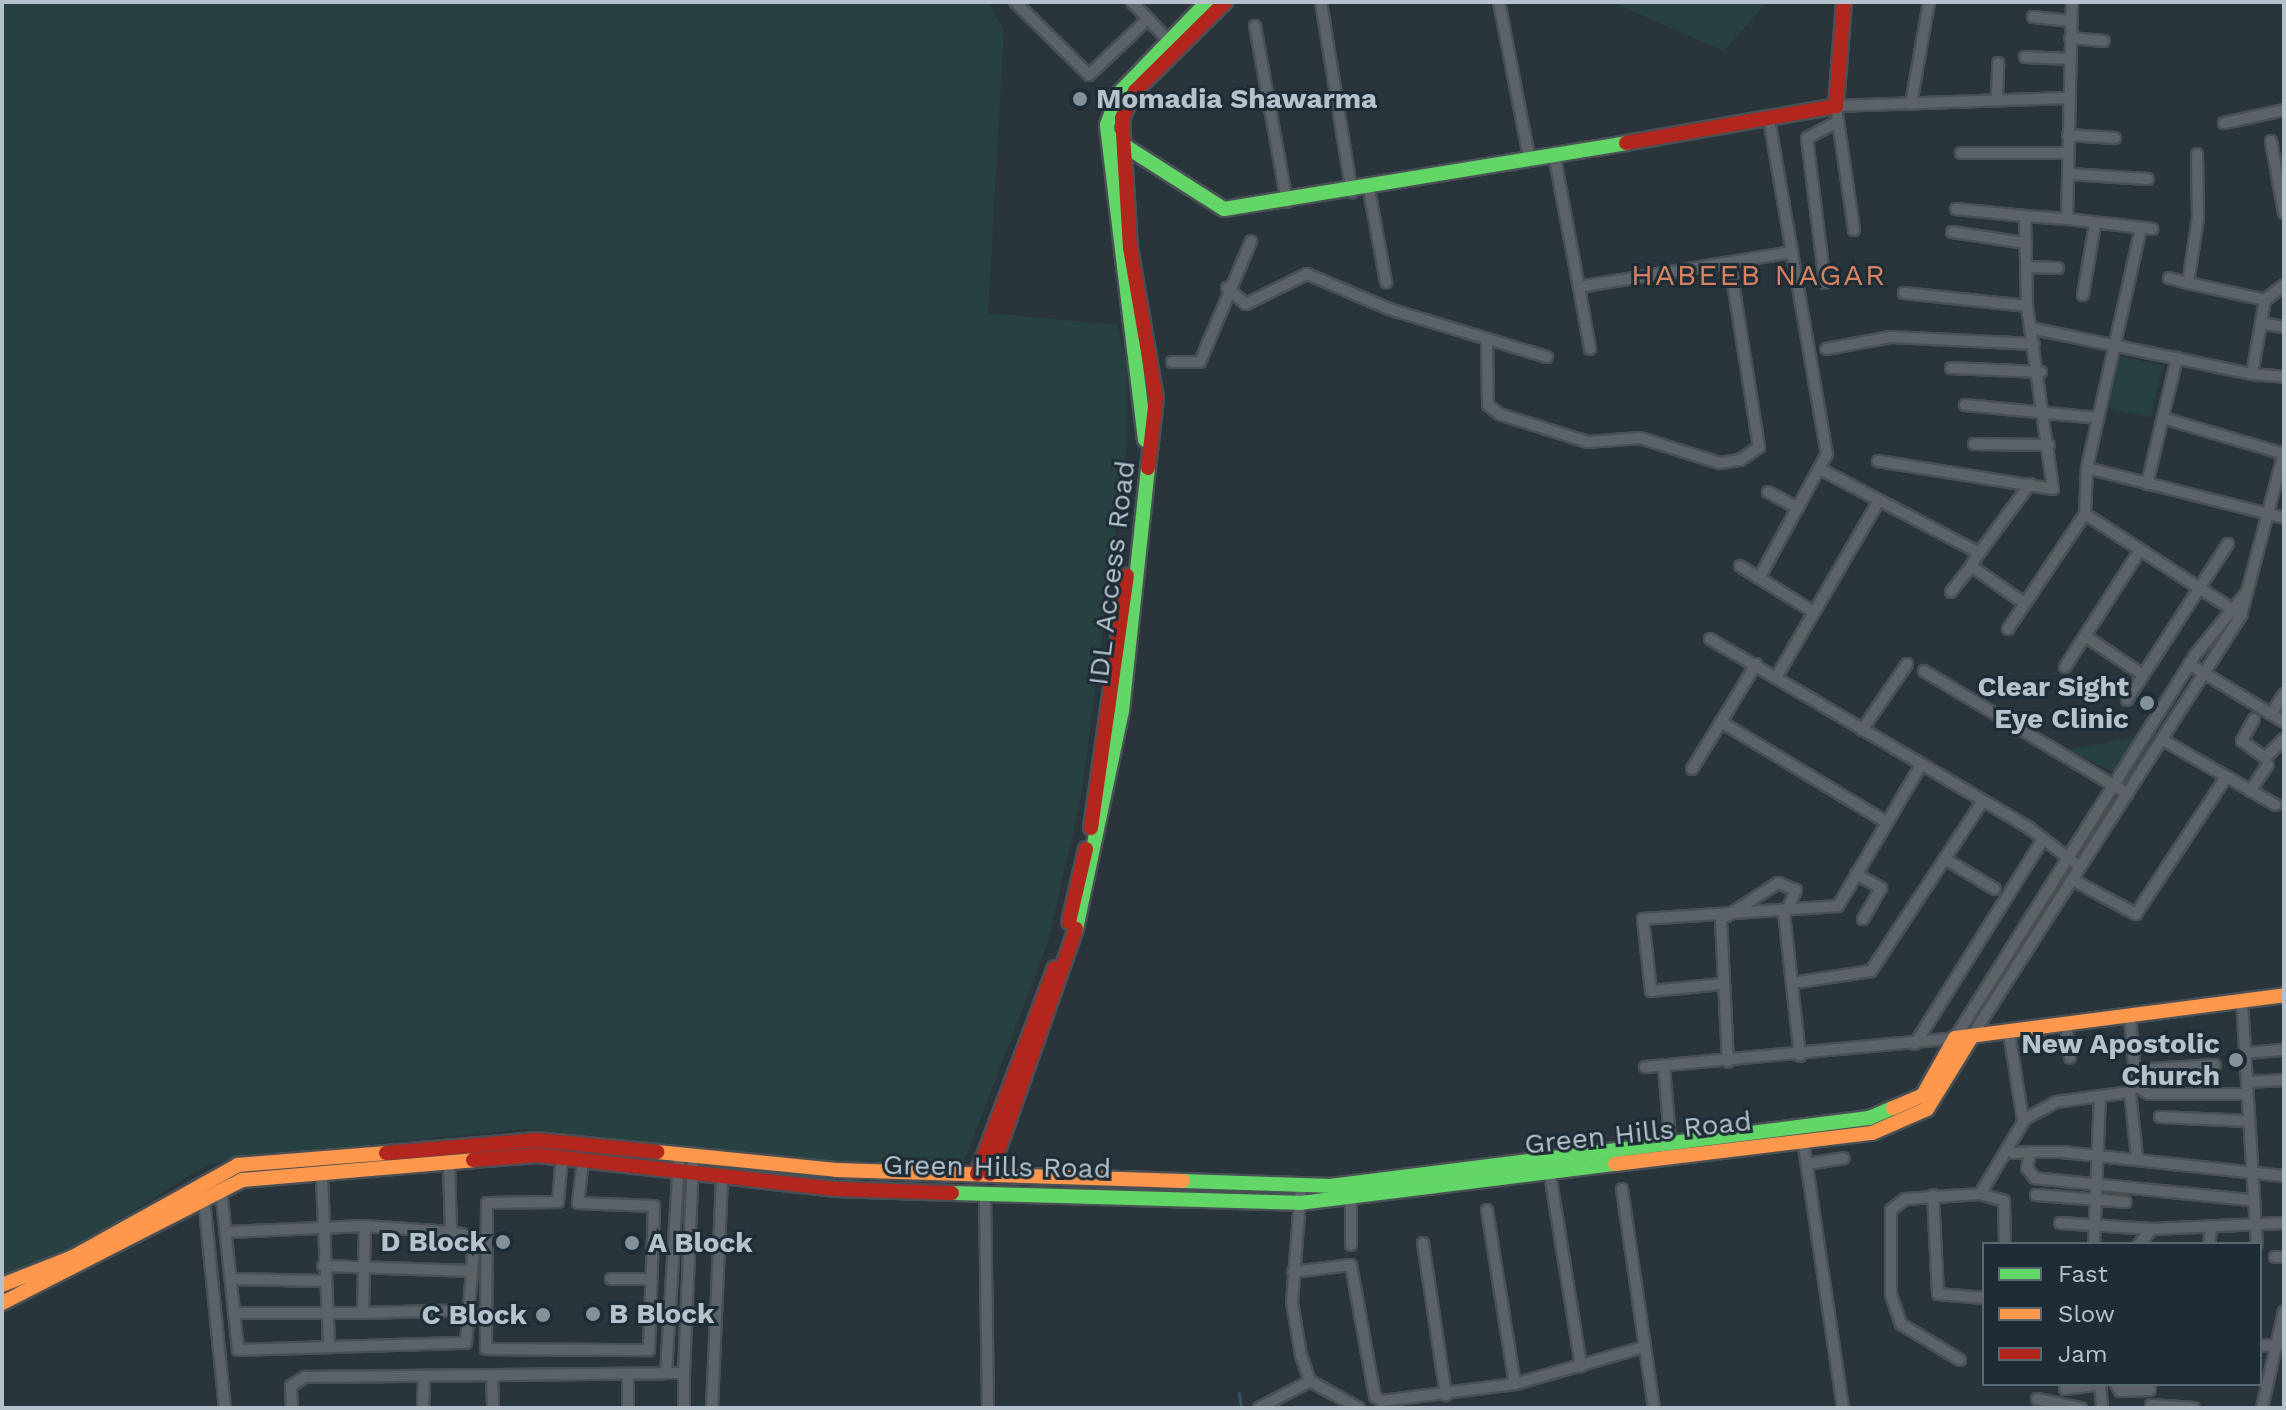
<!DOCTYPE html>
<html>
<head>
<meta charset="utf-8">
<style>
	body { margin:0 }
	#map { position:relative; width:2286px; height:1410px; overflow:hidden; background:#2a353b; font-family:"Work Sans",sans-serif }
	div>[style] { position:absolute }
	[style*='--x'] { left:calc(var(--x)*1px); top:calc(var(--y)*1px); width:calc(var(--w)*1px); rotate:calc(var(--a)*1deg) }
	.green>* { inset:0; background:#274040; transform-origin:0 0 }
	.stream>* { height:3px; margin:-1.5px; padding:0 1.5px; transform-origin:1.5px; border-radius:1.5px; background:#375265 }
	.roads { filter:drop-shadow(2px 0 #495055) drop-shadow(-2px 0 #495055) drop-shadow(0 2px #495055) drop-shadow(0 -2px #495055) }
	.street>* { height:10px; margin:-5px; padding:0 5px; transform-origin:5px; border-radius:5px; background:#5c6368 }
	.fast>* { height:14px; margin:-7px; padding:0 7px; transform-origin:7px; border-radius:7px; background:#63d668 }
	.slow>* { height:14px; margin:-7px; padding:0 7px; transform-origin:7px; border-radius:7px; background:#ff974d }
	.jam>* { height:14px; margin:-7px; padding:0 7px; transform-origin:7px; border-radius:7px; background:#b3261e }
	.dots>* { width:22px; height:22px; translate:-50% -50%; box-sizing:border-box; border:4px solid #1e2c36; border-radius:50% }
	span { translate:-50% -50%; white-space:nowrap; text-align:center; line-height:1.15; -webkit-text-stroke:6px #1e2c36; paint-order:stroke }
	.poi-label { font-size:28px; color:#b5c2cb; font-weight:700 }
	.left { translate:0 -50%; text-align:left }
	.right { translate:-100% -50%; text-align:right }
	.street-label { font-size:28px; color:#b5c2cb }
	.neighbourhood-label { font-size:30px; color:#d98262; letter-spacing:2px }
	.frame { position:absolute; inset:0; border:4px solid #b5c2cb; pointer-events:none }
	.legend { position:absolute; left:1982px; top:1242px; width:280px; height:144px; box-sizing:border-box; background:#1e2c36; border:2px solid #5a6872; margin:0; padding:10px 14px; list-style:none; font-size:24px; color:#b5c2cb }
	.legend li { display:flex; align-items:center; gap:16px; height:40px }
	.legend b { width:40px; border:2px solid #5a6872 }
</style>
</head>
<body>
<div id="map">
	<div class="green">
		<div style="clip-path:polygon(2px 2px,988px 2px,1004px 30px,988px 313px,1117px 325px,1127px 367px,1127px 445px,1081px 798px,1048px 942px,964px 1162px,835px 1161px,525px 1129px,378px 1143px,322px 1156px,242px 1156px,207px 1165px,68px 1251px,2px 1278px)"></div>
		<div style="clip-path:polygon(1611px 2px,1767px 2px,1724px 51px)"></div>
		<div style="left:2120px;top:356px;width:44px;height:53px;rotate:13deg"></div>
		<div style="clip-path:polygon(2160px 732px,2133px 781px,2068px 750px)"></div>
	</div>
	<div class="stream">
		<div style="--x:1239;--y:1393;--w:15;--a:82"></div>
	</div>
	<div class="roads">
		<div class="street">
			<div style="--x:1015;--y:2;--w:104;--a:44.6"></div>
			<div style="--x:1089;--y:75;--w:81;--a:-43.5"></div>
			<div style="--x:1132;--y:2;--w:52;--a:46.5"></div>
			<div style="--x:1321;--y:2;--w:193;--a:80.8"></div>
			<div style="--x:1499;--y:2;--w:157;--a:79"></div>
			<div style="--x:2033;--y:17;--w:38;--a:6"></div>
			<div style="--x:1255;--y:26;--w:179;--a:79.7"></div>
			<div style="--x:2070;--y:38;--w:34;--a:5"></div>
			<div style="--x:2025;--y:57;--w:44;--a:2.6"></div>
			<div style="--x:1997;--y:99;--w:36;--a:-88"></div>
			<div style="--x:1911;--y:104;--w:104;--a:-80"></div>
			<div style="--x:1769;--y:119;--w:340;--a:80.2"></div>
			<div style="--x:1827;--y:454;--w:141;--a:118.7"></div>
			<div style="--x:1759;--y:578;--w:62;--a:31.9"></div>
			<div style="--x:2224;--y:123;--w:61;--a:-12.2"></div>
			<div style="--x:2068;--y:135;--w:47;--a:3.7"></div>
			<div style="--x:2271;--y:141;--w:73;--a:79.8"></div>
			<div style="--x:1961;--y:153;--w:107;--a:0"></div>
			<div style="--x:1554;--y:154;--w:135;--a:79.4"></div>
			<div style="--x:1579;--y:287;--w:216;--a:-9.3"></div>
			<div style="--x:2197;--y:154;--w:64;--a:89.1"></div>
			<div style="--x:2198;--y:218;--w:66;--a:98.7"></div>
			<div style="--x:2188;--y:283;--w:79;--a:12.4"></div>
			<div style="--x:2265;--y:300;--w:24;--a:-38"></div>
			<div style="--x:2069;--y:174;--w:79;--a:3.6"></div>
			<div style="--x:1369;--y:190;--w:94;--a:79.5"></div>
			<div style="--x:1956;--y:209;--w:69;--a:5.8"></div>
			<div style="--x:2067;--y:219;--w:86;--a:6.7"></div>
			<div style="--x:2141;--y:228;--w:246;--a:102.7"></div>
			<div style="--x:2087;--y:468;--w:203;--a:14.2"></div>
			<div style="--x:1854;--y:230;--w:125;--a:-98.3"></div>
			<div style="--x:1836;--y:106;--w:231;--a:-2"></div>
			<div style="--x:1952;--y:232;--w:75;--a:8.5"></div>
			<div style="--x:2026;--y:267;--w:32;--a:2"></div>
			<div style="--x:2169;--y:278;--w:20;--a:15"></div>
			<div style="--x:1825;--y:283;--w:146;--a:-97.1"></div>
			<div style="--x:1807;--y:138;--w:34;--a:-28"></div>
			<div style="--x:1579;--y:287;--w:63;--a:79.9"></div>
			<div style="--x:1227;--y:288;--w:25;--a:40"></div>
			<div style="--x:1246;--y:304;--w:68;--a:-26.2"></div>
			<div style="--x:1307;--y:274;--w:89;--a:23.1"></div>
			<div style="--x:1389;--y:309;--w:165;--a:16.9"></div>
			<div style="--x:1904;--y:293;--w:124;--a:6"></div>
			<div style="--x:2083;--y:295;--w:72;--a:-80.4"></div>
			<div style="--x:2261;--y:323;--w:23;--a:10"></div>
			<div style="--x:2030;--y:328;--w:227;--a:11.7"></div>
			<div style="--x:2252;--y:374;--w:75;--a:-80"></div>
			<div style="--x:1487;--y:341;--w:64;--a:89.1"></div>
			<div style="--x:1488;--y:405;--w:14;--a:39"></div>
			<div style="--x:1499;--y:414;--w:93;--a:17.5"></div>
			<div style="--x:1588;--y:442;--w:52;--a:-4.4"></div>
			<div style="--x:1640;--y:438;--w:84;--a:17.4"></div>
			<div style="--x:1720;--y:463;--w:20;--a:-9"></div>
			<div style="--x:1740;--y:460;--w:23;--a:-34"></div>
			<div style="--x:1759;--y:447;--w:186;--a:-99"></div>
			<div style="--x:1826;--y:349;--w:66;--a:-10.5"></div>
			<div style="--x:1891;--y:337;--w:143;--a:2.8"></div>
			<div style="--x:1172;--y:362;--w:28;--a:0"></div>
			<div style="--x:1200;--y:362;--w:131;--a:-67.1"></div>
			<div style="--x:1951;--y:368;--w:90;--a:2.5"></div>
			<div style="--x:2252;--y:374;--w:32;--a:5"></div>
			<div style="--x:1965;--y:405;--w:134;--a:5.6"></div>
			<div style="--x:2163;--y:418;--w:123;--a:16.5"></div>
			<div style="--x:1974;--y:444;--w:75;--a:0.8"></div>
			<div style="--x:1878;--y:461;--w:177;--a:9.1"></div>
			<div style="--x:2053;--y:489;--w:185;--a:-98.1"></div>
			<div style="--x:2027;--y:306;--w:90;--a:-91.3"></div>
			<div style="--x:2025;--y:216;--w:42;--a:4.1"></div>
			<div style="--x:2067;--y:219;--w:217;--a:-88.7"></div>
			<div style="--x:2087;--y:468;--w:46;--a:92.5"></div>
			<div style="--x:2085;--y:514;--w:186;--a:32.9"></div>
			<div style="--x:1820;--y:469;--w:180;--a:27.8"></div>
			<div style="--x:1979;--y:553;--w:86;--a:-53.5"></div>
			<div style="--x:2147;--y:484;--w:130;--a:-76.6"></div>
			<div style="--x:1768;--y:492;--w:34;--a:28"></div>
			<div style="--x:1979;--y:553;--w:15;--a:122"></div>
			<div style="--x:1971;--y:566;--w:65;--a:34.9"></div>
			<div style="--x:1740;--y:566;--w:22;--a:32"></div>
			<div style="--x:1951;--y:592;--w:33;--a:-52"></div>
			<div style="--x:2008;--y:629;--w:138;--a:-56.2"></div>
			<div style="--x:2085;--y:636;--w:70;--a:33.9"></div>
			<div style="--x:1710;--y:639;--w:371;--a:30.6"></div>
			<div style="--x:2029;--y:828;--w:64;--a:37.4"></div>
			<div style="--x:1756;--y:664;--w:68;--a:121.1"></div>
			<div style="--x:1721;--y:722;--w:193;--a:31.2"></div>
			<div style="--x:2189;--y:664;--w:111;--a:31.4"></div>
			<div style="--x:2065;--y:667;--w:139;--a:-57.3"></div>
			<div style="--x:1924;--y:671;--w:238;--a:31.1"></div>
			<div style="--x:1777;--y:676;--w:203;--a:-59.8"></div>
			<div style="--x:2127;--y:700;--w:186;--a:-57.1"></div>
			<div style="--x:2271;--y:714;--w:24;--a:-57"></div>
			<div style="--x:2254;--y:719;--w:25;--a:119"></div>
			<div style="--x:2242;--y:741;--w:29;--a:36"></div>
			<div style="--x:2265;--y:758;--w:27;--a:-45"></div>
			<div style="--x:1862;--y:730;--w:80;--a:-55.7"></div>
			<div style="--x:2163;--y:740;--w:130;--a:29.9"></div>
			<div style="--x:1692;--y:769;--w:55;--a:-58.3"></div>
			<div style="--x:2250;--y:791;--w:32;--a:-56"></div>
			<div style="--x:1945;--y:859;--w:58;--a:31"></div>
			<div style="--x:1856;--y:874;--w:29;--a:29"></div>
			<div style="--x:1881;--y:888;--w:36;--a:120"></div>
			<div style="--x:2073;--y:880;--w:72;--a:28.4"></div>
			<div style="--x:2136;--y:914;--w:164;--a:-56.7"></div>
			<div style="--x:1784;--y:913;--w:144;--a:83.6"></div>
			<div style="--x:1727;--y:916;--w:61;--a:-32.9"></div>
			<div style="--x:1778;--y:883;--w:19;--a:21"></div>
			<div style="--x:1796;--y:890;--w:24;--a:114"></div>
			<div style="--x:1721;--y:919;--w:143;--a:87.2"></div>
			<div style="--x:1792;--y:983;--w:80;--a:-8.6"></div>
			<div style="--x:1871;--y:971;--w:202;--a:-56.7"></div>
			<div style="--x:1722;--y:984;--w:71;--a:174.4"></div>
			<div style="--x:1651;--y:991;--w:72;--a:-96.3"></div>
			<div style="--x:1643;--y:919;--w:195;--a:-3.8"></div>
			<div style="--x:1838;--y:906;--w:161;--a:-59.5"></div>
			<div style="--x:2242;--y:1001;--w:243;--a:86.5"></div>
			<div style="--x:2066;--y:1025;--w:33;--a:83"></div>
			<div style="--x:2009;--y:1032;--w:89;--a:81"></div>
			<div style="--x:1972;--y:1036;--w:500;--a:-57.4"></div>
			<div style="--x:2241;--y:615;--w:169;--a:-75.2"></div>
			<div style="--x:1915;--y:1044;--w:239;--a:-58"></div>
			<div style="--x:2246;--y:1053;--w:38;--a:-5"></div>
			<div style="--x:1645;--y:1067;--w:311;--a:-5.3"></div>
			<div style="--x:1955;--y:1038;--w:452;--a:-57.9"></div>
			<div style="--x:2195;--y:655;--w:82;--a:-50.5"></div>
			<div style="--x:1664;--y:1067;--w:71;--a:85.2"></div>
			<div style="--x:2133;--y:1070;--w:82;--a:-3.5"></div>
			<div style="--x:2248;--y:1082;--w:36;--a:-3"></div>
			<div style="--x:2136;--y:1086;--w:15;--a:32"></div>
			<div style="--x:2149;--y:1094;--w:98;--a:0"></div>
			<div style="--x:2130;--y:1092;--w:66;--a:83.9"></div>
			<div style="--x:2160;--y:1117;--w:88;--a:2.6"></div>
			<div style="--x:1803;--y:1140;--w:271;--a:81.5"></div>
			<div style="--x:2013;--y:1153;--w:17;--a:-3"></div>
			<div style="--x:562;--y:1157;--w:45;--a:95.1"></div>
			<div style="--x:558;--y:1202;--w:71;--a:179.2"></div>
			<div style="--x:487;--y:1203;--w:146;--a:90.4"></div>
			<div style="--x:486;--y:1349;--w:163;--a:0.4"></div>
			<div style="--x:649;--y:1350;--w:144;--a:-88"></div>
			<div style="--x:654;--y:1206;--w:76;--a:-177.7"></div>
			<div style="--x:578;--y:1203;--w:42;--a:-83.2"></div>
			<div style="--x:1807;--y:1164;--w:37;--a:-9"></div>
			<div style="--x:1549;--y:1168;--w:201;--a:80.8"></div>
			<div style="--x:322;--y:1178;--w:167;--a:87.6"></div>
			<div style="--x:1301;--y:1188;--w:114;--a:94.5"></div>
			<div style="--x:1292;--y:1302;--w:54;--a:80.4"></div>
			<div style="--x:1301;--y:1355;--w:28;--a:71"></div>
			<div style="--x:1310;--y:1381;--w:56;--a:28.9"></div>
			<div style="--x:1622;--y:1189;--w:221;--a:81.7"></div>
			<div style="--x:221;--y:1190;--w:161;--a:83.9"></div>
			<div style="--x:238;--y:1350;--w:228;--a:-1.8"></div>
			<div style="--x:466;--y:1343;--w:72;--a:-85.2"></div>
			<div style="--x:985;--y:1194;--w:214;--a:89.2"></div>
			<div style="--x:1980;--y:1194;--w:25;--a:16"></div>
			<div style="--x:2004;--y:1201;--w:43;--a:88.7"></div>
			<div style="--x:1933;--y:1195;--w:99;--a:87.1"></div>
			<div style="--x:1938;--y:1294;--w:46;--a:5"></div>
			<div style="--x:2036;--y:1195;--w:90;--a:4.4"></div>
			<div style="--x:1351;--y:1197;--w:48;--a:90"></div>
			<div style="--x:204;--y:1199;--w:210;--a:84.3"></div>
			<div style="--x:2250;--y:1200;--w:216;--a:-174.2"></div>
			<div style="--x:2035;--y:1178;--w:13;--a:-129"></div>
			<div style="--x:2027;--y:1168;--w:16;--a:-79"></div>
			<div style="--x:2030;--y:1152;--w:32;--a:0"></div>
			<div style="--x:2062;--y:1152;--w:223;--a:6.2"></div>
			<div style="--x:1487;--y:1210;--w:176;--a:80.9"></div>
			<div style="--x:2060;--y:1223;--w:92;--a:3.7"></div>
			<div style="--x:2152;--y:1229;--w:132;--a:-2.6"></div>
			<div style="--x:228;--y:1232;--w:137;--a:-2.5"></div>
			<div style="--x:365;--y:1226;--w:86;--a:4"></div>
			<div style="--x:451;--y:1232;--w:68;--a:-91.7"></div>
			<div style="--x:1423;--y:1243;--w:154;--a:81.4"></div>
			<div style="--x:2094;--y:1244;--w:148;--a:-87.7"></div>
			<div style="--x:2139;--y:1244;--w:20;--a:-49"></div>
			<div style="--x:2209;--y:1244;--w:15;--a:-82"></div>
			<div style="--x:2275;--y:1257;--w:9;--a:0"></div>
			<div style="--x:323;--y:1266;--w:149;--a:1.9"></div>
			<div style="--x:472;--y:1271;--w:34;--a:-87"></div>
			<div style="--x:474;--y:1237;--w:24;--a:-168"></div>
			<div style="--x:1293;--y:1272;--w:58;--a:-6.9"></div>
			<div style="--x:1351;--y:1265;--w:134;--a:79.7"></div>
			<div style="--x:1375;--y:1397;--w:8;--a:30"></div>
			<div style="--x:1382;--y:1401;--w:134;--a:-7.3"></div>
			<div style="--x:1515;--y:1384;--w:134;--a:-16"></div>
			<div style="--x:231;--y:1279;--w:93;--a:1.2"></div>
			<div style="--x:611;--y:1279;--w:40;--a:0"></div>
			<div style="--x:234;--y:1313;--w:129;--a:0"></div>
			<div style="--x:363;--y:1313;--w:87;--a:-88.7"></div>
			<div style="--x:363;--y:1313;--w:108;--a:-1.6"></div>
			<div style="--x:2260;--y:1346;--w:18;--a:-3"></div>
			<div style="--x:1960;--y:1360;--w:69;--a:-148.6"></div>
			<div style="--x:1901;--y:1324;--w:31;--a:-109"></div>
			<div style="--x:1891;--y:1295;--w:85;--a:-90"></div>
			<div style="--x:1891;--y:1210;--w:18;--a:-38"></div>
			<div style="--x:1905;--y:1199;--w:75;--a:-3.8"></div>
			<div style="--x:1980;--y:1194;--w:87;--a:-59"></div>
			<div style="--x:2025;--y:1119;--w:35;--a:-29"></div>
			<div style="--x:2056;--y:1102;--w:75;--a:-7.7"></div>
			<div style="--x:2130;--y:1092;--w:8;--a:-45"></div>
			<div style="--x:2136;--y:1086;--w:69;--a:-95"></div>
			<div style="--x:666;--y:1373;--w:214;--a:-86.5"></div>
			<div style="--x:684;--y:1373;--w:213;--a:-87.6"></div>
			<div style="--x:628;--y:1374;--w:34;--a:90"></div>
			<div style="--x:492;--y:1376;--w:32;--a:88"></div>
			<div style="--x:2100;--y:1384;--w:24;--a:85"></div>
			<div style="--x:2116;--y:1384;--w:8;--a:60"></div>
			<div style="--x:2120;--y:1391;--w:30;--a:-2"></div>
			<div style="--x:2065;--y:1389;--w:36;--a:-8"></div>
			<div style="--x:2037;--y:1399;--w:45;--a:11.6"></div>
			<div style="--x:2151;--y:1405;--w:43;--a:4"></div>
			<div style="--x:292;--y:1408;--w:22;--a:-93"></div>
			<div style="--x:291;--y:1386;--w:17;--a:-33"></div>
			<div style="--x:305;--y:1377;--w:361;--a:-0.6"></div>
			<div style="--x:666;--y:1373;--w:18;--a:0"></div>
			<div style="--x:684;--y:1373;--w:35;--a:90"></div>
			<div style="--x:423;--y:1408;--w:31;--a:-88"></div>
			<div style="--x:712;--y:1408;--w:229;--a:-87.5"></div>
			<div style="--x:1259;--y:1408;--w:58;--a:-27.9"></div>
			<div style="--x:2262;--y:1408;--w:99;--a:-77.2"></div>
		</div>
		<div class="fast">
			<div style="--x:1114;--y:139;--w:130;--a:32.5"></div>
			<div style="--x:1224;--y:209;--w:407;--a:-9.3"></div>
			<div style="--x:1145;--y:440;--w:317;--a:-96.9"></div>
			<div style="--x:1107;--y:125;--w:33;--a:-70"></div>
			<div style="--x:1118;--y:94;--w:128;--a:-45.9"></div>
			<div style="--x:1076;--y:929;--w:223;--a:-78.1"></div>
			<div style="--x:1122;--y:711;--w:244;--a:-83.9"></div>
			<div style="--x:1183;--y:1181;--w:147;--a:1.9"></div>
			<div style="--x:1330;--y:1186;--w:543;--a:-7.19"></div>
			<div style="--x:1869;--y:1118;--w:26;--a:-23"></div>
			<div style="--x:952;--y:1193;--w:348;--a:1.6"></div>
			<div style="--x:1300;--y:1203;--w:317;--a:-7.1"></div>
		</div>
		<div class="slow">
			<div style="--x:1893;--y:1108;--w:33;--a:-23"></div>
			<div style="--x:1923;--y:1095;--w:65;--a:-60.7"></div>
			<div style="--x:1955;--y:1038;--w:332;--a:-7.4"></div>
			<div style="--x:657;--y:1152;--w:180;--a:5.7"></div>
			<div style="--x:836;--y:1170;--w:347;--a:1.8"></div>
			<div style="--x:1615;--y:1164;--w:259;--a:-6.9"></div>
			<div style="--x:1872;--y:1133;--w:60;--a:-23.6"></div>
			<div style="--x:1927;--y:1109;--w:86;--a:-58.3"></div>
			<div style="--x:2;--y:1285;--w:76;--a:-21.5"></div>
			<div style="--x:73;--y:1257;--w:189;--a:-29.1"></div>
			<div style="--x:238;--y:1165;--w:148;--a:-4.6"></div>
			<div style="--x:2;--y:1303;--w:270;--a:-27.1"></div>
			<div style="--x:242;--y:1180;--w:232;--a:-4.9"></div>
		</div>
		<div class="jam">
			<div style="--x:1626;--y:143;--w:213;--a:-10"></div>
			<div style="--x:1836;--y:106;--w:104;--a:-85.6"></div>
			<div style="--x:1148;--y:468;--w:70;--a:-83.5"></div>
			<div style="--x:1156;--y:398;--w:152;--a:-99.8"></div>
			<div style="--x:1130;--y:248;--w:130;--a:-93.5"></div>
			<div style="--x:1122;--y:118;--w:30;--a:-64"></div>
			<div style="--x:1135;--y:91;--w:127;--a:-44.7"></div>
			<div style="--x:1091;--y:828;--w:255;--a:-81.9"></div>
			<div style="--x:1069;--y:922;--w:75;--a:-76.9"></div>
			<div style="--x:386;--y:1153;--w:152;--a:-4.9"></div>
			<div style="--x:537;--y:1140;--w:121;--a:5.7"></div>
			<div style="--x:473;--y:1160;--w:64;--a:-4.5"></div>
			<div style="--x:537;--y:1155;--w:301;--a:6.5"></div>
			<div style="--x:836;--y:1189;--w:116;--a:2"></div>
			<div style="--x:977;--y:1174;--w:220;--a:-69.3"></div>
			<div style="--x:990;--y:1174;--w:260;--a:-70.7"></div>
		</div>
	</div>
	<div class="dots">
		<div style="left:1080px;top:99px;background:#849199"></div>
		<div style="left:2147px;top:703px;background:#849199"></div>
		<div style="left:2236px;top:1060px;background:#849199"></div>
		<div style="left:503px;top:1242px;background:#849199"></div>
		<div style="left:632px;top:1243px;background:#849199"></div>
		<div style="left:593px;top:1314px;background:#849199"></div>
		<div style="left:543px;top:1315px;background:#849199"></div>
	</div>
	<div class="poi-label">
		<span class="left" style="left:1096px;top:99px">Momadia Shawarma</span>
		<span class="right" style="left:2129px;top:703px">Clear Sight<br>Eye Clinic</span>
		<span class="right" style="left:2220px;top:1060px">New Apostolic<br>Church</span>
		<span class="right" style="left:487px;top:1242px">D Block</span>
		<span class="left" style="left:648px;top:1243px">A Block</span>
		<span class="left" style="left:609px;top:1314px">B Block</span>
		<span class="right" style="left:527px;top:1315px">C Block</span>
	</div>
	<div class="street-label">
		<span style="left:1112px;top:573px;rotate:-83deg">IDL Access Road</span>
		<span style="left:1638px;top:1133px;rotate:-6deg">Green Hills Road</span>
		<span style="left:997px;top:1167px;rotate:1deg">Green Hills Road</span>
	</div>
	<div class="neighbourhood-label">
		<span style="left:1759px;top:275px">HABEEB NAGAR</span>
	</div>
	<div class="frame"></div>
	<ul class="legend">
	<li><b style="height:10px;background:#63d668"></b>Fast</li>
	<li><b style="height:10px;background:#ff974d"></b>Slow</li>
	<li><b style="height:10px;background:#b3261e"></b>Jam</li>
	</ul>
</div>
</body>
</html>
